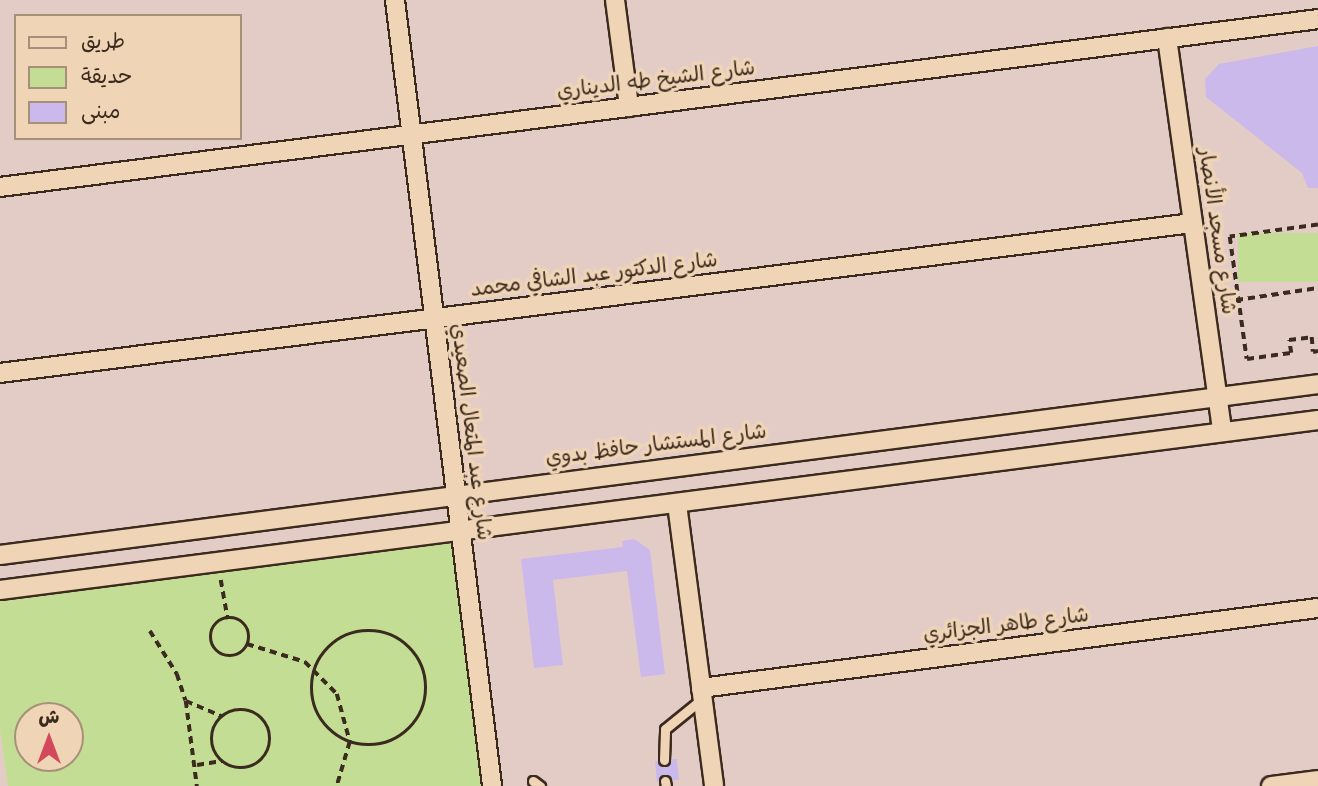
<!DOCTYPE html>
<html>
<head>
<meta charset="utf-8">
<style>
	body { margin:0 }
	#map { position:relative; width:1318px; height:786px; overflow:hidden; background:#e4ccc6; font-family:"Balsamiq Sans","Playpen Sans Arabic",sans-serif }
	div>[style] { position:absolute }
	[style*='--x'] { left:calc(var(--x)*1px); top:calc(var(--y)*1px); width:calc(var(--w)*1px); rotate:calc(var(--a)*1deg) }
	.green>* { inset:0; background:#c3dd94; transform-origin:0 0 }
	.building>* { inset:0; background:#cab9ea; transform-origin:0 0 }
	.path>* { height:3.5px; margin-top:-1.75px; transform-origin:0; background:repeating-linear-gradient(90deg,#3b2a1e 0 7px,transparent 0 12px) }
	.path>.ring { margin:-1.75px; padding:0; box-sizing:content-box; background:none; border:3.5px solid #3b2a1e; border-radius:50% }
	.roads { filter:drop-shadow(2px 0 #3b2a1e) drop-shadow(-2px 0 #3b2a1e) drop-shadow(0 2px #3b2a1e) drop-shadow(0 -2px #3b2a1e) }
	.lane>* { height:9px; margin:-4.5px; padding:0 4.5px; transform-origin:4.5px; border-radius:4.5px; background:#efd4b6 }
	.street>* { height:18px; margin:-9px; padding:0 9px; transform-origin:9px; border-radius:9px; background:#efd4b6 }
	span { translate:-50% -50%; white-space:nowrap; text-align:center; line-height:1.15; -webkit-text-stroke:7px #efd4b6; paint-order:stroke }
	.street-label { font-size:21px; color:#3b2a1e }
	.legend { position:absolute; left:14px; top:14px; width:228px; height:126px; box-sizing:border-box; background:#efd4b6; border:2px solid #a79079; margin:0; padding:9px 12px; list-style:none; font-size:21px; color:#3b2a1e }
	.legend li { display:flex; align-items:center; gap:14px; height:35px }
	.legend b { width:35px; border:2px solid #a79079 }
	.north { position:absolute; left:14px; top:702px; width:70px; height:70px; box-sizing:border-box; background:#efd4b6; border:2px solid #a79079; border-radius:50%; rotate:0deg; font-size:19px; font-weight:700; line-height:28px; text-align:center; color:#3b2a1e }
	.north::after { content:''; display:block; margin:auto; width:24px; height:32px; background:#d1495b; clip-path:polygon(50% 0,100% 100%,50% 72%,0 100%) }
</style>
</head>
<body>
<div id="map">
	<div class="green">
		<div style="left:1318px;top:233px;width:49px;height:80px;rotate:90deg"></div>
		<div style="clip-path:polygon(evenodd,452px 543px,485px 786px,8px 786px,0 730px,0 601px,452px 543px,28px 716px,70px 716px,70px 758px,28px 758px,28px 716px)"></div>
	</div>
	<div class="building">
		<div style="clip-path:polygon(1318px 46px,1318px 188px,1308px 188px,1302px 173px,1206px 97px,1205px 79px,1219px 64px)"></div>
		<div style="clip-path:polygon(634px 539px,650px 550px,665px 674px,641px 677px,627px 571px,553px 580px,563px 665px,534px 668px,521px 559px,623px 547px,622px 541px)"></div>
		<div style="left:677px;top:759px;width:21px;height:22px;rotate:85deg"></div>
	</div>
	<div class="path">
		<div style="--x:1318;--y:225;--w:89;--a:172.2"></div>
		<div style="--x:1230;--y:237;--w:123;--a:82.1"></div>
		<div style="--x:1247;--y:359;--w:44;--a:-7.8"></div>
		<div style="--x:1291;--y:353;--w:13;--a:-99"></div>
		<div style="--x:1289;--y:340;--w:23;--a:-7"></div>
		<div style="--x:1312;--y:337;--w:15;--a:86"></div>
		<div style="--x:1313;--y:352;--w:5;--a:-11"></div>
		<div style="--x:1224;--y:302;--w:95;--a:-8.5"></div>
		<div style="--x:221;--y:580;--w:40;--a:80"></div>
		<div class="ring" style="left:211px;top:618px;width:34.5px;height:34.5px"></div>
		<div class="ring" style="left:312px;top:631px;width:110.5px;height:110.5px"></div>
		<div style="--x:150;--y:631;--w:51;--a:57.9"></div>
		<div style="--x:177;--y:674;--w:28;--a:72"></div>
		<div style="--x:186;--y:701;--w:86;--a:82.6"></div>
		<div style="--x:247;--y:644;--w:61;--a:17.2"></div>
		<div style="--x:305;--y:662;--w:45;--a:45"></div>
		<div style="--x:337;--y:694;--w:50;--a:74.8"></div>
		<div style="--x:350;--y:742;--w:46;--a:106.5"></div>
		<div style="--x:186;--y:701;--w:39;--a:23"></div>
		<div class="ring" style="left:212px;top:710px;width:54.5px;height:54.5px"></div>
		<div style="--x:197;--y:765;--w:25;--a:-9"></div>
	</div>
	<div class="roads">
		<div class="lane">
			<div style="--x:664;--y:760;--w:31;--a:-88"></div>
			<div style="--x:665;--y:729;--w:48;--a:-39"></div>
			<div style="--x:533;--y:781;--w:9;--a:36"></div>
			<div style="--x:665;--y:781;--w:5;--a:79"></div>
		</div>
		<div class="street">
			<div style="--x:395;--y:0;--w:792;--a:82.96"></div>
			<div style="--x:615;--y:0;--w:108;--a:82.5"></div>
			<div style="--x:1167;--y:38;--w:396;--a:82"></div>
			<div style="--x:0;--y:187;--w:1329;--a:-7.26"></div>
			<div style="--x:0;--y:373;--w:1202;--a:-7.17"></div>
			<div style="--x:677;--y:504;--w:284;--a:82.5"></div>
			<div style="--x:0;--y:555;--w:1329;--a:-7.39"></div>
			<div style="--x:0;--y:590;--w:1329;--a:-7.35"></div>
			<div style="--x:701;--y:688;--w:622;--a:-7.39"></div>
			<div style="--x:1271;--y:786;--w:47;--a:-7.3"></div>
		</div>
	</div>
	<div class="street-label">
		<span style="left:656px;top:80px;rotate:-7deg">شارع الشيخ طه الديناري</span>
		<span style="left:1217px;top:231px;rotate:82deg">شارع مسجد الأنصار</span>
		<span style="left:594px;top:275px;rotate:-7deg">شارع الدكتور عبد الشافي محمد</span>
		<span style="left:471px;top:432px;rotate:83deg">شارع عبد المتعال الصعيدي</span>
		<span style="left:656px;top:445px;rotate:-7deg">شارع المستشار حافظ بدوي</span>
		<span style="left:1006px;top:625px;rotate:-7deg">شارع طاهر الجزائري</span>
	</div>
	<ul class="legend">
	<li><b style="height:9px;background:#efd4b6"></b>طريق</li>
	<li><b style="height:19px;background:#c3dd94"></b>حديقة</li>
	<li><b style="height:19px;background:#cab9ea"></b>مبنى</li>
	</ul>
	<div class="north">ش</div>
</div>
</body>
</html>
